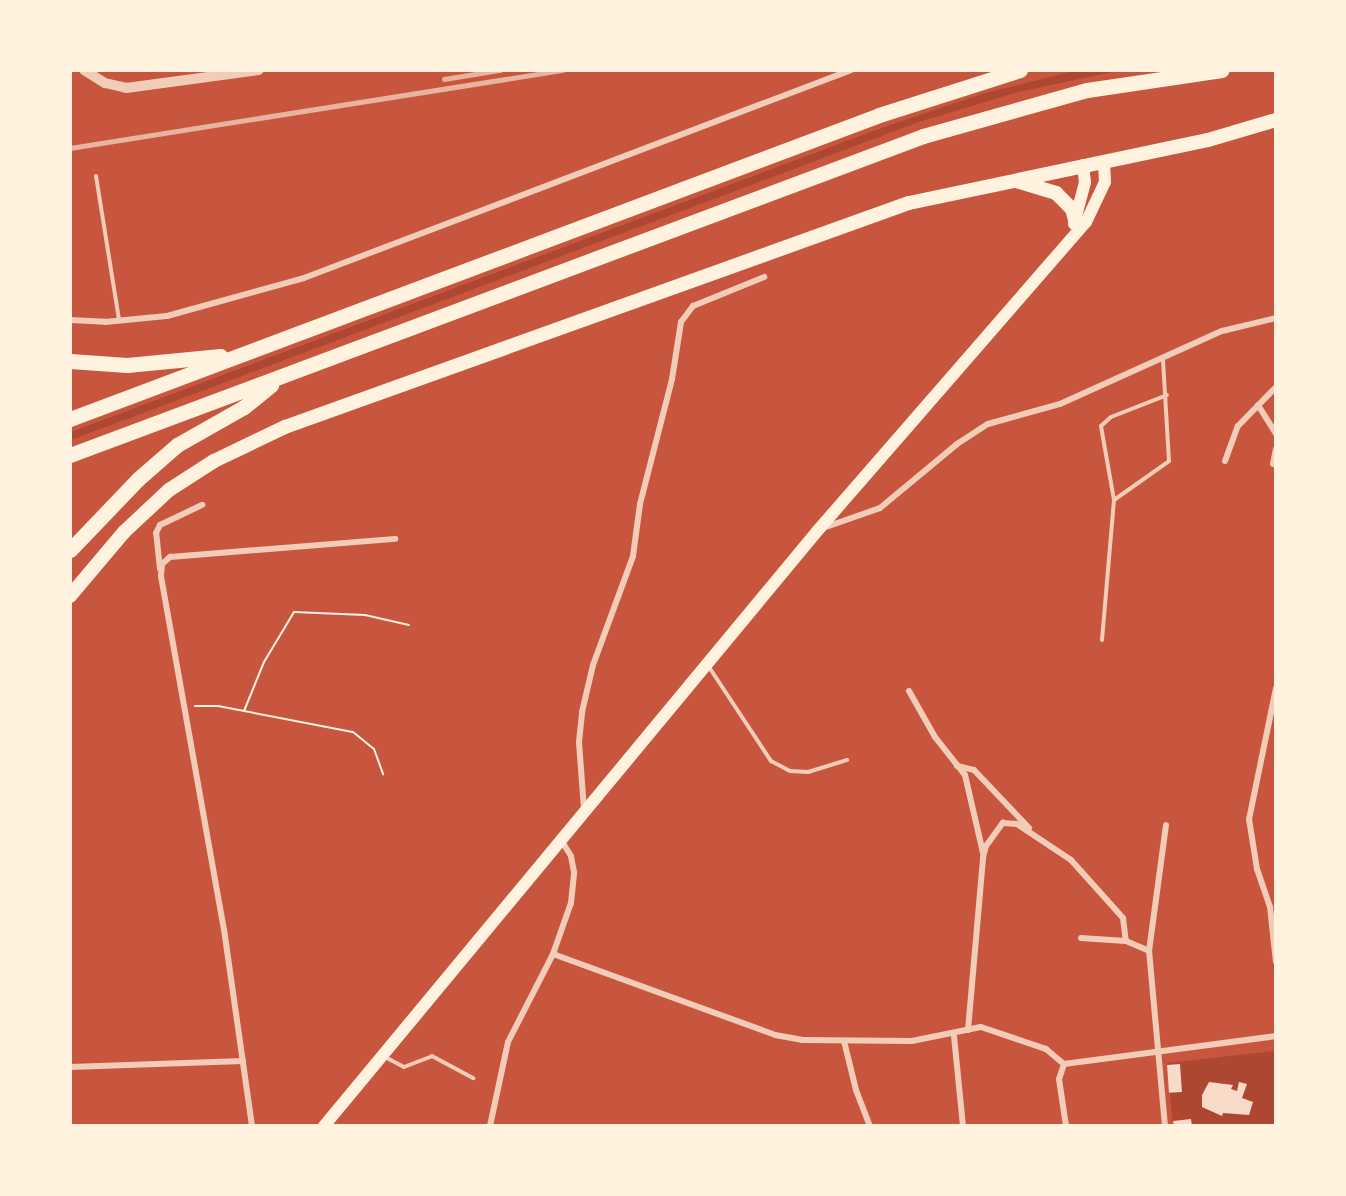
<!DOCTYPE html>
<html>
<head>
<meta charset="utf-8">
<style>
	body { margin:0 }
	#map { position:relative; width:1346px; height:1196px; overflow:hidden; background:#c8553d; font-family:"Open Sans",sans-serif }
	div>[style] { position:absolute }
	[style*='--x'] { left:calc(var(--x)*1px); top:calc(var(--y)*1px); width:calc(var(--w)*1px); rotate:calc(var(--a)*1deg) }
	.green>* { inset:0; background:#ae4732 }
	.building>* { inset:0; background:#f7dbc8; transform-origin:0 0 }
	.path>* { height:2px; margin:-1px; padding:0 1px; transform-origin:1px; border-radius:1px; background:#fff3e0 }
	.service>* { height:4px; margin:-2px; padding:0 2px; transform-origin:2px; border-radius:2px; background:#f1ccb7 }
	.minor>* { height:6px; margin:-3px; padding:0 3px; transform-origin:3px; border-radius:3px; background:#f1ccb7 }
	.tertiary>* { height:10px; margin:-5px; padding:0 5px; transform-origin:5px; border-radius:5px; background:#f1ccb7 }
	.secondary>* { height:12px; margin:-6px; padding:0 6px; transform-origin:6px; border-radius:6px; background:#fff3e0 }
	.primary>* { height:14px; margin:-7px; padding:0 7px; transform-origin:7px; border-radius:7px; background:#fff3e0 }
	.motorway>* { height:15px; margin:-7.5px; padding:0 7.5px; transform-origin:7.5px; border-radius:7.5px; background:#fff3e0 }
	.rail>* { height:4.5px; margin:-2.25px; padding:0 2.25px; transform-origin:2.25px; border-radius:2.25px; background:#e9b49f }
	span { translate:-50% -50%; white-space:nowrap; text-align:center; line-height:1.15; -webkit-text-stroke:4.5px #fff3e0; paint-order:stroke }
	.frame { position:absolute; inset:0; border:72px solid #fff3e0; pointer-events:none }
</style>
</head>
<body>
<div id="map">
	<div class="green">
		<div style="clip-path:polygon(1078px 70px,1117px 71px,1018px 92px,919px 122px,71px 440px,71px 432px,884px 127px,982px 94px)"></div>
		<div style="clip-path:polygon(1275px 1051px,1275px 1125px,1173px 1125px,1167px 1063px)"></div>
	</div>
	<div class="building">
		<div style="left:1180px;top:1064px;width:28px;height:13px;rotate:86deg"></div>
		<div style="clip-path:polygon(1209px 1082px,1233px 1085px,1231px 1089px,1237px 1091px,1239px 1082px,1247px 1084px,1242px 1098px,1253px 1102px,1249px 1115px,1223px 1113px,1222px 1116px,1202px 1107px,1202px 1095px)"></div>
		<div style="clip-path:polygon(1191px 1119px,1192px 1126px,1174px 1126px,1173px 1121px)"></div>
	</div>
	<div class="path">
		<div style="--x:195;--y:706;--w:23;--a:0"></div>
		<div style="--x:218;--y:706;--w:137;--a:10.9"></div>
		<div style="--x:353;--y:732;--w:27;--a:39"></div>
		<div style="--x:374;--y:749;--w:27;--a:70"></div>
		<div style="--x:244;--y:711;--w:53;--a:-67.8"></div>
		<div style="--x:264;--y:662;--w:58;--a:-59"></div>
		<div style="--x:294;--y:612;--w:71;--a:2.4"></div>
		<div style="--x:365;--y:615;--w:45;--a:12.8"></div>
	</div>
	<div class="service">
		<div style="--x:96;--y:176;--w:146;--a:80.9"></div>
		<div style="--x:1114;--y:500;--w:75;--a:-100"></div>
		<div style="--x:1101;--y:426;--w:13;--a:-42"></div>
		<div style="--x:1111;--y:417;--w:60;--a:-21.4"></div>
		<div style="--x:1102;--y:640;--w:141;--a:-85.1"></div>
		<div style="--x:1114;--y:500;--w:67;--a:-35.3"></div>
		<div style="--x:1169;--y:461;--w:101;--a:-93.4"></div>
		<div style="--x:709;--y:667;--w:113;--a:56.6"></div>
		<div style="--x:771;--y:761;--w:21;--a:28"></div>
		<div style="--x:790;--y:771;--w:18;--a:3"></div>
		<div style="--x:808;--y:772;--w:41;--a:-17.1"></div>
		<div style="--x:385;--y:1057;--w:21;--a:28"></div>
		<div style="--x:404;--y:1067;--w:30;--a:-21"></div>
		<div style="--x:432;--y:1056;--w:47;--a:28.2"></div>
	</div>
	<div class="minor">
		<div style="--x:70;--y:320;--w:35;--a:3"></div>
		<div style="--x:105;--y:322;--w:62;--a:-5.5"></div>
		<div style="--x:167;--y:316;--w:142;--a:-15.5"></div>
		<div style="--x:304;--y:278;--w:585;--a:-20.82"></div>
		<div style="--x:1258;--y:405;--w:34;--a:58"></div>
		<div style="--x:1225;--y:461;--w:37;--a:-70"></div>
		<div style="--x:1238;--y:426;--w:54;--a:-45.7"></div>
		<div style="--x:1273;--y:464;--w:15;--a:-79"></div>
		<div style="--x:823;--y:528;--w:60;--a:-19.3"></div>
		<div style="--x:880;--y:508;--w:100;--a:-39.7"></div>
		<div style="--x:957;--y:444;--w:37;--a:-33"></div>
		<div style="--x:988;--y:424;--w:75;--a:-15.5"></div>
		<div style="--x:1060;--y:404;--w:178;--a:-24.3"></div>
		<div style="--x:1222;--y:331;--w:56;--a:-13.5"></div>
		<div style="--x:160;--y:569;--w:36;--a:-96"></div>
		<div style="--x:156;--y:533;--w:9;--a:-63"></div>
		<div style="--x:160;--y:525;--w:47;--a:-25.5"></div>
		<div style="--x:1276;--y:688;--w:134;--a:101.6"></div>
		<div style="--x:1249;--y:819;--w:51;--a:80.9"></div>
		<div style="--x:1257;--y:869;--w:40;--a:71.1"></div>
		<div style="--x:1270;--y:907;--w:55;--a:83.8"></div>
		<div style="--x:909;--y:691;--w:53;--a:60.5"></div>
		<div style="--x:935;--y:737;--w:48;--a:51.7"></div>
		<div style="--x:965;--y:775;--w:80;--a:77"></div>
		<div style="--x:957;--y:766;--w:17;--a:13"></div>
		<div style="--x:974;--y:770;--w:80;--a:46.5"></div>
		<div style="--x:584;--y:809;--w:67;--a:-94.3"></div>
		<div style="--x:579;--y:742;--w:30;--a:-84"></div>
		<div style="--x:582;--y:712;--w:48;--a:-76.8"></div>
		<div style="--x:593;--y:665;--w:116;--a:-69.8"></div>
		<div style="--x:633;--y:556;--w:52;--a:-82.3"></div>
		<div style="--x:640;--y:504;--w:129;--a:-75.6"></div>
		<div style="--x:672;--y:379;--w:58;--a:-81"></div>
		<div style="--x:681;--y:322;--w:20;--a:-53"></div>
		<div style="--x:693;--y:306;--w:77;--a:-22.2"></div>
		<div style="--x:1081;--y:938;--w:45;--a:3.8"></div>
		<div style="--x:1126;--y:941;--w:25;--a:23"></div>
		<div style="--x:553;--y:954;--w:236;--a:20"></div>
		<div style="--x:775;--y:1035;--w:27;--a:10"></div>
		<div style="--x:802;--y:1040;--w:110;--a:0.5"></div>
		<div style="--x:912;--y:1041;--w:70;--a:-11.5"></div>
		<div style="--x:981;--y:1027;--w:69;--a:18.7"></div>
		<div style="--x:1046;--y:1049;--w:23;--a:40"></div>
		<div style="--x:1064;--y:1064;--w:214;--a:-7.5"></div>
		<div style="--x:968;--y:1030;--w:174;--a:-85"></div>
		<div style="--x:983;--y:857;--w:11;--a:-75"></div>
		<div style="--x:986;--y:846;--w:29;--a:-54"></div>
		<div style="--x:1003;--y:823;--w:14;--a:4"></div>
		<div style="--x:1017;--y:824;--w:65;--a:33.7"></div>
		<div style="--x:1071;--y:860;--w:78;--a:48.1"></div>
		<div style="--x:1123;--y:918;--w:23;--a:83"></div>
		<div style="--x:954;--y:1036;--w:90;--a:84.3"></div>
		<div style="--x:844;--y:1041;--w:50;--a:76.2"></div>
		<div style="--x:856;--y:1090;--w:39;--a:69"></div>
		<div style="--x:1064;--y:1064;--w:16;--a:108"></div>
		<div style="--x:1059;--y:1079;--w:48;--a:81.5"></div>
		<div style="--x:70;--y:1067;--w:173;--a:-2"></div>
		<div style="--x:252;--y:1126;--w:198;--a:-98.1"></div>
		<div style="--x:224;--y:930;--w:360;--a:-100.1"></div>
		<div style="--x:161;--y:576;--w:12;--a:-85"></div>
		<div style="--x:162;--y:564;--w:11;--a:-41"></div>
		<div style="--x:170;--y:557;--w:226;--a:-4.6"></div>
		<div style="--x:490;--y:1126;--w:86;--a:-77.9"></div>
		<div style="--x:508;--y:1042;--w:99;--a:-62.9"></div>
		<div style="--x:553;--y:954;--w:54;--a:-70.6"></div>
		<div style="--x:571;--y:903;--w:31;--a:-84"></div>
		<div style="--x:574;--y:872;--w:16;--a:-101"></div>
		<div style="--x:571;--y:856;--w:19;--a:-122"></div>
		<div style="--x:1165;--y:1126;--w:176;--a:-95.2"></div>
		<div style="--x:1149;--y:951;--w:127;--a:-82.3"></div>
	</div>
	<div class="tertiary">
		<div style="--x:84;--y:70;--w:25;--a:32"></div>
		<div style="--x:105;--y:83;--w:22;--a:13"></div>
		<div style="--x:126;--y:88;--w:134;--a:-7.7"></div>
	</div>
	<div class="secondary">
		<div style="--x:1074;--y:224;--w:43;--a:-75.3"></div>
		<div style="--x:1085;--y:182;--w:17;--a:-97"></div>
		<div style="--x:324;--y:1126;--w:776;--a:-50.34"></div>
		<div style="--x:819;--y:529;--w:407;--a:-49"></div>
		<div style="--x:1086;--y:222;--w:44;--a:-64.6"></div>
		<div style="--x:1105;--y:182;--w:21;--a:-93"></div>
	</div>
	<div class="primary">
		<div style="--x:1016;--y:181;--w:42;--a:16.7"></div>
		<div style="--x:1056;--y:193;--w:23;--a:45"></div>
		<div style="--x:1072;--y:209;--w:11;--a:75"></div>
		<div style="--x:70;--y:596;--w:84;--a:-49.8"></div>
		<div style="--x:124;--y:532;--w:62;--a:-43"></div>
		<div style="--x:169;--y:490;--w:54;--a:-32.8"></div>
		<div style="--x:214;--y:461;--w:79;--a:-25.6"></div>
		<div style="--x:285;--y:427;--w:663;--a:-19.75"></div>
		<div style="--x:909;--y:203;--w:306;--a:-11.9"></div>
		<div style="--x:1208;--y:140;--w:71;--a:-16.4"></div>
	</div>
	<div class="motorway">
		<div style="--x:70;--y:361;--w:57;--a:4"></div>
		<div style="--x:127;--y:365;--w:94;--a:-5.5"></div>
		<div style="--x:70;--y:419;--w:864;--a:-20.59"></div>
		<div style="--x:879;--y:115;--w:148;--a:-17.7"></div>
		<div style="--x:70;--y:455;--w:911;--a:-20.5"></div>
		<div style="--x:923;--y:136;--w:170;--a:-15.7"></div>
		<div style="--x:1087;--y:90;--w:136;--a:-8.4"></div>
		<div style="--x:70;--y:550;--w:98;--a:-46.2"></div>
		<div style="--x:138;--y:479;--w:52;--a:-41.1"></div>
		<div style="--x:177;--y:445;--w:77;--a:-29.6"></div>
		<div style="--x:244;--y:407;--w:35;--a:-39"></div>
	</div>
	<div class="rail">
		<div style="--x:444;--y:79;--w:57;--a:-9.1"></div>
		<div style="--x:70;--y:148;--w:499;--a:-9"></div>
	</div>
	<div class="frame"></div>
</div>
</body>
</html>
